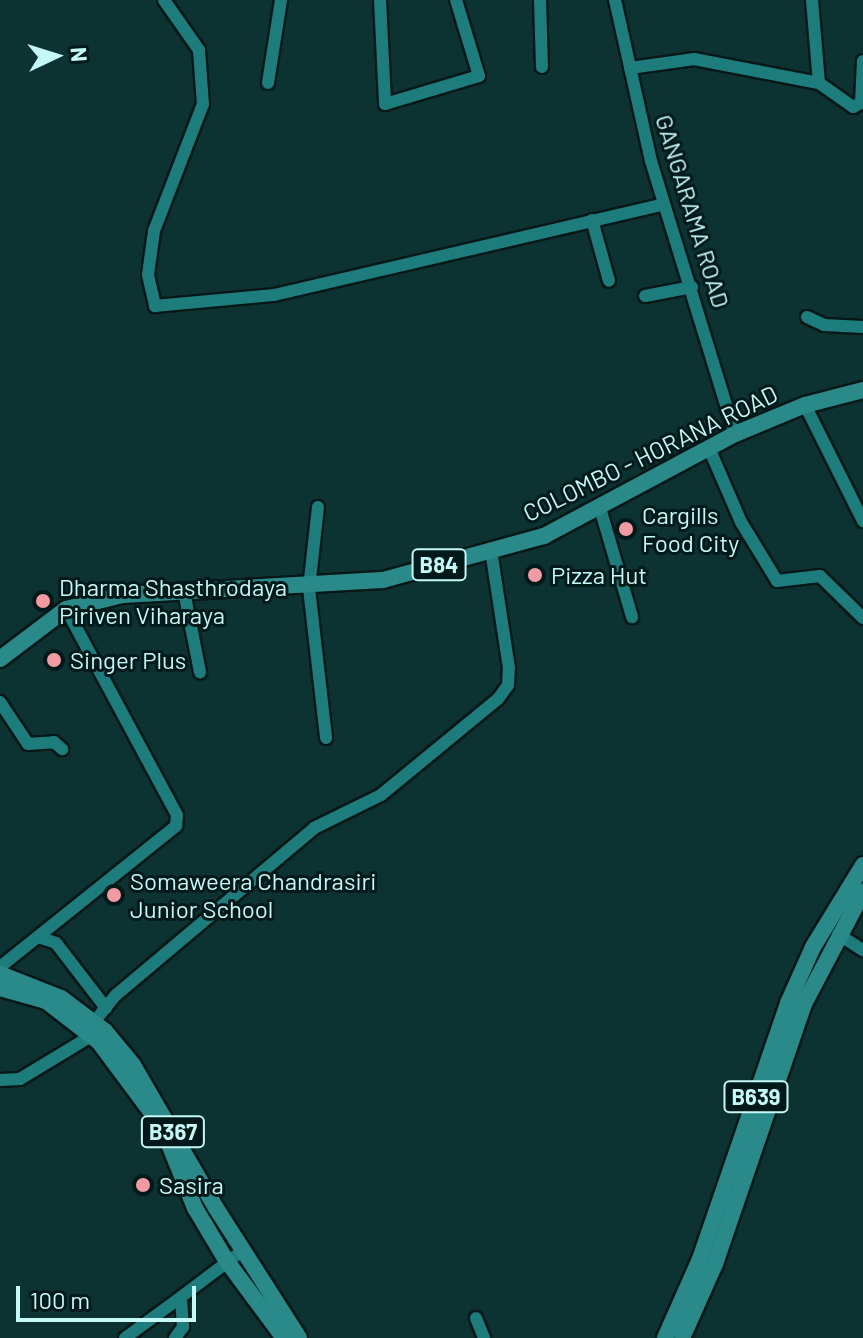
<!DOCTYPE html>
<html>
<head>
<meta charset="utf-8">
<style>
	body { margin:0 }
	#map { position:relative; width:863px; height:1338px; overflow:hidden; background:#0c3332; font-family:Barlow,sans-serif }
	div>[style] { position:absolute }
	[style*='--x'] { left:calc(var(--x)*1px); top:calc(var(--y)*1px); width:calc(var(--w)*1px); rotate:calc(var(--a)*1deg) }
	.roads { filter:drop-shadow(2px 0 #081817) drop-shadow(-2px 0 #081817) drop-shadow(0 2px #081817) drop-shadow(0 -2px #081817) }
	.minor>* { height:12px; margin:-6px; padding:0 6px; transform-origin:6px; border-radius:6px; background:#1c7d7c }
	.major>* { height:16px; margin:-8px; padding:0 8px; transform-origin:8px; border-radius:8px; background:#298a89 }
	.dots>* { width:22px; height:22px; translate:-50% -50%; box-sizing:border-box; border:4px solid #011919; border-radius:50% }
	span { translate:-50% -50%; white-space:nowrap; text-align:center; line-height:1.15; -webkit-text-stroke:6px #011919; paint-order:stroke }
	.shield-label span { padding:2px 6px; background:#011919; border:2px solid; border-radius:6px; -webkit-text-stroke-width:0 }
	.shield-label { font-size:22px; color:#c5f9f7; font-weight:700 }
	.street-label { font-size:24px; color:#c5f9f7 }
	.poi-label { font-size:24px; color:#c5f9f7 }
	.left { translate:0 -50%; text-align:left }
	.north { position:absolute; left:16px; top:16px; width:80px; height:80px; -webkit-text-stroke:6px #011919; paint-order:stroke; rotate:86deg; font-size:22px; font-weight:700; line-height:32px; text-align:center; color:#c5f9f7 }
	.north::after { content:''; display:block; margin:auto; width:28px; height:36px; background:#c5f9f7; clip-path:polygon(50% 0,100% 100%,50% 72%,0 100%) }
	.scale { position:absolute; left:16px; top:1286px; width:180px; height:36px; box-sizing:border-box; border:4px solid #c5f9f7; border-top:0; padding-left:10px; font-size:24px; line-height:28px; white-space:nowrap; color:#c5f9f7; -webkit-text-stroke:6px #011919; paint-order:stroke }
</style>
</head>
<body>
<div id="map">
	<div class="roads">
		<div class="minor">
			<div style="--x:164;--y:0;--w:61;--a:55"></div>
			<div style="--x:199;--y:50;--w:54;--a:85.8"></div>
			<div style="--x:203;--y:104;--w:136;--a:111.1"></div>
			<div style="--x:154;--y:231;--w:44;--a:97.8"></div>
			<div style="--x:148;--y:275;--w:32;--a:77"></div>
			<div style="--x:155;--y:306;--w:120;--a:-5.3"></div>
			<div style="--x:274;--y:295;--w:400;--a:-13.1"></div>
			<div style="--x:380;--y:0;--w:104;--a:87.2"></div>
			<div style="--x:385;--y:104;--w:98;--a:-16.6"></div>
			<div style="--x:479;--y:76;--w:79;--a:-106.8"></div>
			<div style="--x:540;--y:0;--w:67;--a:88.3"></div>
			<div style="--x:615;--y:0;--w:165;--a:77.4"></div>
			<div style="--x:651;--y:161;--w:286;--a:72.9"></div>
			<div style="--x:812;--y:0;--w:83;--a:85.2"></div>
			<div style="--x:630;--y:68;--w:65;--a:-8"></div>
			<div style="--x:694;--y:59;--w:127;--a:10.9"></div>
			<div style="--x:819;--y:83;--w:42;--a:35.2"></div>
			<div style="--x:853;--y:107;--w:9;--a:-27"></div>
			<div style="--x:861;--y:103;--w:42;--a:-87.3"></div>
			<div style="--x:268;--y:83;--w:84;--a:-81.1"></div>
			<div style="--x:592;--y:220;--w:63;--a:74.4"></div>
			<div style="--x:645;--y:296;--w:48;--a:-10.8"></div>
			<div style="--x:807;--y:317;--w:19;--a:25"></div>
			<div style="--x:824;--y:325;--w:39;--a:3"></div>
			<div style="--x:805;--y:405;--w:130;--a:63.4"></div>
			<div style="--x:709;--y:448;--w:81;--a:66.6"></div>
			<div style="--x:741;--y:522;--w:69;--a:58.6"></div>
			<div style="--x:777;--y:581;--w:43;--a:-6.6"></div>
			<div style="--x:820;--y:576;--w:60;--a:44.3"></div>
			<div style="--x:318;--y:507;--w:81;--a:96.3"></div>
			<div style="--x:309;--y:588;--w:151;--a:83.5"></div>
			<div style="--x:600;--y:508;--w:114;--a:73.6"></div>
			<div style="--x:184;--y:591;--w:83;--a:78.8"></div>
			<div style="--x:0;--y:702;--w:50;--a:56.3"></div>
			<div style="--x:28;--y:744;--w:26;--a:-4"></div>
			<div style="--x:54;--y:742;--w:11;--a:41"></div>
			<div style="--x:838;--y:934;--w:30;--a:33"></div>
			<div style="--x:38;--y:937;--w:19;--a:18"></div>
			<div style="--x:56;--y:943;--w:82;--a:52.4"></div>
			<div style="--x:0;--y:967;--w:226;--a:-38.7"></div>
			<div style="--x:176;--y:826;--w:11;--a:-85"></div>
			<div style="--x:177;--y:815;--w:234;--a:-118.3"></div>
			<div style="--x:94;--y:1022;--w:35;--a:-51"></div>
			<div style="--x:116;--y:995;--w:259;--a:-40.1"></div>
			<div style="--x:314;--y:828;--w:75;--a:-26.2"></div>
			<div style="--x:381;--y:795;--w:151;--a:-39.4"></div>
			<div style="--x:498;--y:699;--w:17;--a:-54"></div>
			<div style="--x:508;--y:685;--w:17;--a:-87"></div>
			<div style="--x:509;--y:668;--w:118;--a:-98.7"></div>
			<div style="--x:0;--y:1080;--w:20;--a:-3"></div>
			<div style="--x:20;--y:1079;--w:83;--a:-31.2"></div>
			<div style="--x:476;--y:1318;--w:22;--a:68"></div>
			<div style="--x:125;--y:1338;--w:69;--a:-36.2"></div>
			<div style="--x:175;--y:1338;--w:14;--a:-54"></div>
			<div style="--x:183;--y:1327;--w:30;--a:-94"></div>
			<div style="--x:181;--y:1297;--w:76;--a:-37"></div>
		</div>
		<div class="major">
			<div style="--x:0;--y:659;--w:83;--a:-37.1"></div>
			<div style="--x:66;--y:609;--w:58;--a:-14"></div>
			<div style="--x:122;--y:595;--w:261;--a:-3.3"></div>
			<div style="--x:383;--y:580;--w:167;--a:-15.3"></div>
			<div style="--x:544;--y:536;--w:217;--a:-28.1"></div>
			<div style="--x:735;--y:434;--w:76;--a:-22.5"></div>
			<div style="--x:805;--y:405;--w:60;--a:-14.5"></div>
			<div style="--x:0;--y:974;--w:66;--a:21.5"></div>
			<div style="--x:61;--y:998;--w:55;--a:36.9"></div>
			<div style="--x:105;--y:1031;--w:44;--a:50.5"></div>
			<div style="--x:133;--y:1065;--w:165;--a:59.9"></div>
			<div style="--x:216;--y:1208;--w:154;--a:57.4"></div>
			<div style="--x:0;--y:988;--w:48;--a:15.8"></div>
			<div style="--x:46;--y:1001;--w:67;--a:37.7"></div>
			<div style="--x:99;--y:1042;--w:94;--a:53.3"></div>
			<div style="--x:169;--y:1144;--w:69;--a:67.9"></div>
			<div style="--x:195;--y:1208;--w:61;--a:59.2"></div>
			<div style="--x:226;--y:1260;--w:97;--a:53.4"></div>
			<div style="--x:665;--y:1338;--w:86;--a:-66.1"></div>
			<div style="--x:700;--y:1259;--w:271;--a:-71"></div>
			<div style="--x:788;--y:1003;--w:61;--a:-65.9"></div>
			<div style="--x:813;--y:947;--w:96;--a:-58.6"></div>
			<div style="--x:682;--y:1338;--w:81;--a:-66"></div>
			<div style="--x:715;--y:1264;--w:275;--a:-71.1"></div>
			<div style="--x:804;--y:1004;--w:127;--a:-62.2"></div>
		</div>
	</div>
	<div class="dots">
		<div style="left:626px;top:529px;background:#f49aa3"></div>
		<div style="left:535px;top:575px;background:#f49aa3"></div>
		<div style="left:43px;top:601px;background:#f49aa3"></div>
		<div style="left:54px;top:660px;background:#f49aa3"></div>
		<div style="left:114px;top:895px;background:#f49aa3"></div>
		<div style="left:143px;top:1185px;background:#f49aa3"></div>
	</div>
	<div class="shield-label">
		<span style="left:439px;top:565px">B84</span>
		<span style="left:756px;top:1097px">B639</span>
		<span style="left:173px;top:1132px">B367</span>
	</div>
	<div class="street-label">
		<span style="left:693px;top:211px;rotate:73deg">GANGARAMA ROAD</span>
		<span style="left:650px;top:453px;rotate:-26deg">COLOMBO - HORANA ROAD</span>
	</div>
	<div class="poi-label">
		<span class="left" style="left:642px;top:529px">Cargills<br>Food City</span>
		<span class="left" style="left:551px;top:575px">Pizza Hut</span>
		<span class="left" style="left:59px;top:601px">Dharma Shasthrodaya<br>Piriven Viharaya</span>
		<span class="left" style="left:70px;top:660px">Singer Plus</span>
		<span class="left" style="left:130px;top:895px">Somaweera Chandrasiri<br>Junior School</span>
		<span class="left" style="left:159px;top:1185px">Sasira</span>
	</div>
	<div class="north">N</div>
	<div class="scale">100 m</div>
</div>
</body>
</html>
